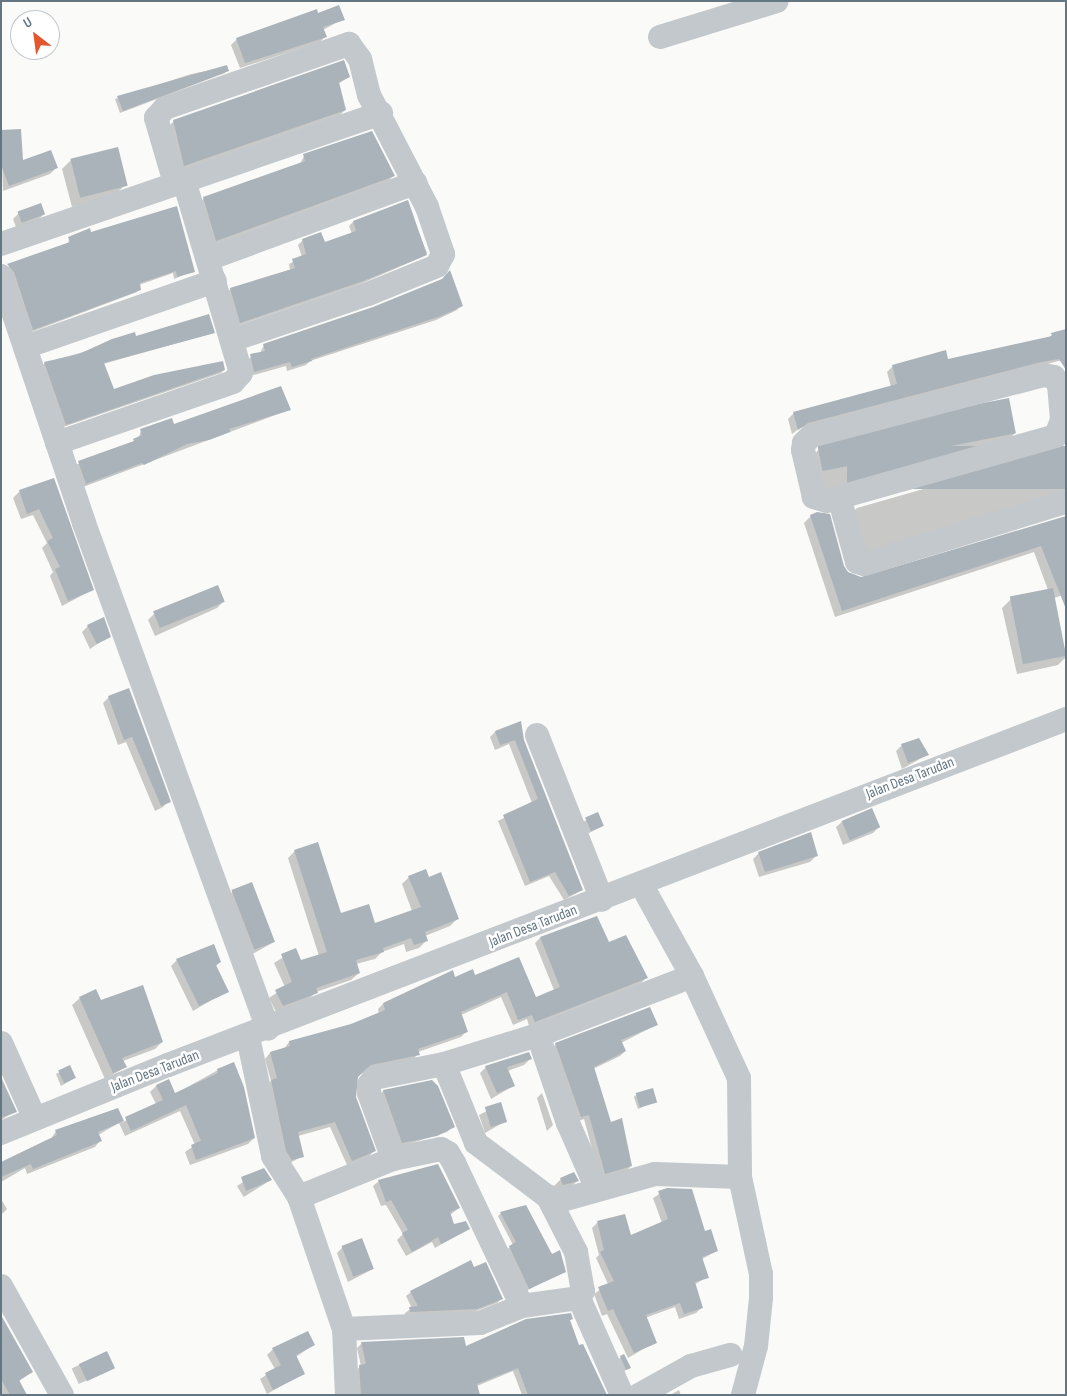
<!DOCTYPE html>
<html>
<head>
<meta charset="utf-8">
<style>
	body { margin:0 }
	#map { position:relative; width:1067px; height:1396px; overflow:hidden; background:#fafaf8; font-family:"Sofia Sans Condensed",sans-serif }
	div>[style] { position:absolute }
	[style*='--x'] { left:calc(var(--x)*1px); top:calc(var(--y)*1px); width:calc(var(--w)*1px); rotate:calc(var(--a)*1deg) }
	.shadow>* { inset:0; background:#0003; transform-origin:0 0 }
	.building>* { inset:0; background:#aab3b9; transform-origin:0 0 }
	.minor>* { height:24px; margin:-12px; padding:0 12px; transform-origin:12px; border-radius:12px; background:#c3c8cc }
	span { translate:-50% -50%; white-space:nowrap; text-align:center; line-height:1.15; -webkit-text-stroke:5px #fff; paint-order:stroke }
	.street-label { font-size:15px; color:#657683 }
	.frame { position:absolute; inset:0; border:2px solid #657683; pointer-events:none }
	.north { position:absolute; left:10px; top:10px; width:50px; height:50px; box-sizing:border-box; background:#fff; border:1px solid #c1c8cd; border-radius:50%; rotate:330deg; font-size:14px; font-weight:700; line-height:20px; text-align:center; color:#657683 }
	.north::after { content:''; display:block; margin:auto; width:18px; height:22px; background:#e4572e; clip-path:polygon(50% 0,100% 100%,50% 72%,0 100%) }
</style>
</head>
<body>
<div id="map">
	<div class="shadow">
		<div style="clip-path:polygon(317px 15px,343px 19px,323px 30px,325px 37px,320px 42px,240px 68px,231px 45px,237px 39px)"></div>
		<div style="clip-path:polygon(226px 67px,225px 73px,120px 113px,115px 99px,191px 74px)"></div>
		<div style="clip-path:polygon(349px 77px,338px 84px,345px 110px,340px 115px,180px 170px,169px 126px,174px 121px)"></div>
		<div style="clip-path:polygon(1px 132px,22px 162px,56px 168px,50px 174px,3px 191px)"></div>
		<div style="clip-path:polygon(304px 156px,394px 175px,389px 180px,212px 245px,200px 203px,204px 198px,300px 164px)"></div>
		<div style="clip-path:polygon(71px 160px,124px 186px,115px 195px,72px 207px,62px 169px)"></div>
		<div style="clip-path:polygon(407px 202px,427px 253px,422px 257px,358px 285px,236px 326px,226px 293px,231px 289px,290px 270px,289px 264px,302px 257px,298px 245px,303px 240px,324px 244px,352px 234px,349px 226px,353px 222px)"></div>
		<div style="clip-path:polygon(19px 213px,44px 214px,38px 220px,16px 227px,13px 219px)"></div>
		<div style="clip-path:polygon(90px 233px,193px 271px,174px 279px,173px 273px,139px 285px,137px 292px,31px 332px,5px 268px,68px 245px,69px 238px)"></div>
		<div style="clip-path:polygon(442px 280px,461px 305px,457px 310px,436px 320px,310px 361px,306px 365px,287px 371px,286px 366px,250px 376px,246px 360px,260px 353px,264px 345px,373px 308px)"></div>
		<div style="clip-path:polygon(213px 333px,103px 364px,113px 391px,224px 370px,221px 373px,63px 427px,42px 366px,45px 363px,135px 337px)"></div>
		<div style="clip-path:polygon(1052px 335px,1066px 359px,800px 428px,792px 434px,788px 419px,794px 413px,891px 387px,887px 372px,893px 366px,947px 361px,1048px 338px)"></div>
		<div style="clip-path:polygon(289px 410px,83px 487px,75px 465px,131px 444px,139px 437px,141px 430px)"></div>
		<div style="clip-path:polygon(1015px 433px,1009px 439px,820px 491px,813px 456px,819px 449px)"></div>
		<div style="clip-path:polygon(1066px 445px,1066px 498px,861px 555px,850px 515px,857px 508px,1060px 450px)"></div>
		<div style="clip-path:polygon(53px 479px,92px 590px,62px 606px,50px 576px,53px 572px,42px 548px,47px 543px,33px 515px,21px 519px,13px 498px,19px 492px)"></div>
		<div style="clip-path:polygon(811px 516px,847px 573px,861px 579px,1066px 518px,1066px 594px,1054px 598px,1066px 657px,1058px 665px,1017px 674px,1002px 608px,1011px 599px,1048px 590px,1034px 552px,835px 617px,804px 523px)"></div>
		<div style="clip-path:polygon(217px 587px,223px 602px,217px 608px,155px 636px,148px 620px,154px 614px)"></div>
		<div style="clip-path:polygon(88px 626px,109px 636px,90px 649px,82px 632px)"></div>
		<div style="clip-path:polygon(109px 697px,169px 801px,163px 807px,155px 811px,126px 742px,118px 745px,103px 703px)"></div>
		<div style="clip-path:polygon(520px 723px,523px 740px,582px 890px,564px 900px,549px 876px,525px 886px,498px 821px,532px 803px,509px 744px,495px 750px,490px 737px,495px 732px)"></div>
		<div style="clip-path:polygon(902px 745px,927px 755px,902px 769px,896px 751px)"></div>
		<div style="clip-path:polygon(598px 814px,603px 826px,587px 834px,583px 822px)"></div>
		<div style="clip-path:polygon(842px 822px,879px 827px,873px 833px,843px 845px,836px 827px)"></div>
		<div style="clip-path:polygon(295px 851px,340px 914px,374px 924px,412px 911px,402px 884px,409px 877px,457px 919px,450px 926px,425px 936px,426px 941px,419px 948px,406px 952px,404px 944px,382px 952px,375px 959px,356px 964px,359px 973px,351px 980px,316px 992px,309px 999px,276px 1012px,269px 998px,285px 987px,274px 963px,295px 950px,300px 962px,319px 956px,288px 858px)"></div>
		<div style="clip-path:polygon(759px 853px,816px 856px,810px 862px,759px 877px,753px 859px)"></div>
		<div style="clip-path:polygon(233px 891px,274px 942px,249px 956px,227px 897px)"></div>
		<div style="clip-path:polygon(540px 938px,608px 944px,646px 978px,641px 983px,529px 1026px,527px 1019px,513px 1025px,501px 997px,461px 1015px,466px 1032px,461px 1037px,418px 1052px,414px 1060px,364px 1070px,357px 1077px,355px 1098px,374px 1151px,369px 1156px,347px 1165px,330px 1127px,298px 1136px,303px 1156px,286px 1165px,266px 1086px,271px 1081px,265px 1059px,270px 1053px,284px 1049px,289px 1042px,352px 1025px,379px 1014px,378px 1009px,383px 1004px,452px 972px,454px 978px,475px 977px,535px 998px,554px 990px,535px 943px)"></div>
		<div style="clip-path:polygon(177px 960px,220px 962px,215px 967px,227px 991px,193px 1011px,171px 966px)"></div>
		<div style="clip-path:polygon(80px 998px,100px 1002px,162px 1042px,155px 1049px,123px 1061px,126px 1067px,105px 1079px,72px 1005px)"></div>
		<div style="clip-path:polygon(656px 1025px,621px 1043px,625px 1051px,620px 1056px,593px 1069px,610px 1123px,631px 1166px,626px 1171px,600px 1178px,584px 1119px,576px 1122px,551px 1049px,556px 1044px)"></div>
		<div style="clip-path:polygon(530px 1059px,524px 1065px,507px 1071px,513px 1086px,491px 1099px,480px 1073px,486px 1067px)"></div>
		<div style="clip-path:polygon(70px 1067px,75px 1078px,61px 1086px,56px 1074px)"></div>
		<div style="clip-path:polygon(218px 1070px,254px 1138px,248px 1144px,190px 1165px,185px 1152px,195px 1145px,180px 1111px,125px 1136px,119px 1123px,98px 1135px,100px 1141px,95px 1147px,27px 1174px,25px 1168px,1px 1182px,1px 1163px,51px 1139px,56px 1131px,123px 1122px,156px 1104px,150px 1092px,156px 1086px,169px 1081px,175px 1094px)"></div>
		<div style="clip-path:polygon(1px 1080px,15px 1111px,1px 1120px)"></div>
		<div style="clip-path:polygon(432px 1082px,453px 1126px,447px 1132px,396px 1148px,378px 1097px,383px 1091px)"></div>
		<div style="clip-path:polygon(542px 1093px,553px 1125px,547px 1131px,537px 1098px)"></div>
		<div style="clip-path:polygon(637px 1094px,656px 1101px,638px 1109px,634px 1097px)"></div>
		<div style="clip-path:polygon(500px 1104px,506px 1121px,485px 1133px,479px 1115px)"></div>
		<div style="left:264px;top:1169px;width:13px;height:32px;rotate:58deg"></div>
		<div style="clip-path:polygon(561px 1179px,577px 1181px,571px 1187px,557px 1190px,555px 1185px)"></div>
		<div style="clip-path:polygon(379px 1181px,459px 1208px,450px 1215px,453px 1225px,469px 1229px,435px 1248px,432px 1242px,406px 1256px,397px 1240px,403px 1234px,386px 1205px,381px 1206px,373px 1186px)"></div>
		<div style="clip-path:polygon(667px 1189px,717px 1251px,702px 1259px,707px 1277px,694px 1285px,701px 1308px,696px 1313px,679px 1319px,675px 1307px,645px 1318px,655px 1342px,628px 1358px,607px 1314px,602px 1316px,594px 1294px,608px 1284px,596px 1258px,599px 1255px,592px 1228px,597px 1223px,624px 1215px,630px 1236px,662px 1223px,653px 1198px)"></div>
		<div style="clip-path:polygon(1px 1199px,7px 1209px,1px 1215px)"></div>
		<div style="clip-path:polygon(501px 1213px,552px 1256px,564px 1271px,526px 1291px,506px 1250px,513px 1245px,498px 1216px)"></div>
		<div style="clip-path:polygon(343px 1247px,373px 1269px,348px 1282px,337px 1253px)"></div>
		<div style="clip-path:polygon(473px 1269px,502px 1298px,497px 1303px,471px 1313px,405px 1316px,405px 1313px,412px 1308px,406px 1296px,411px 1292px)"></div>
		<div style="clip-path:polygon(1px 1317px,32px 1372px,18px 1382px,25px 1395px,1px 1395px)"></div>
		<div style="clip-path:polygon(572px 1318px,569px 1321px,578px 1347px,606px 1395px,522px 1395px,513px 1371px,477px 1386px,479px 1395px,355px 1395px,355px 1371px,361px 1366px,357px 1348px,362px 1343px,466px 1348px)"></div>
		<div style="clip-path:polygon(313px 1345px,296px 1357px,304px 1373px,267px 1394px,260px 1379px,275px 1369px,267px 1355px,273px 1349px)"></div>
		<div style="left:107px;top:1352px;width:17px;height:39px;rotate:65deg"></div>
		<div style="clip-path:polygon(621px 1357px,629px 1368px,623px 1372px,618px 1360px)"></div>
		<div style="clip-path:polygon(679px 1390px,681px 1395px,670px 1395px)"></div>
	</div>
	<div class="building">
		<div style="clip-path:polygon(339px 5px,345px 20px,323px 27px,327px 37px,245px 63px,236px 38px,317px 9px,318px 13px)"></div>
		<div style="clip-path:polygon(344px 60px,350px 77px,339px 82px,346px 110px,184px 166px,173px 120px)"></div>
		<div style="clip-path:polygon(227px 65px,229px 71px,123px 111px,117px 96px)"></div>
		<div style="clip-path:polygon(21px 129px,23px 160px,51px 150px,58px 168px,9px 186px,1px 165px,1px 130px)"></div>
		<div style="clip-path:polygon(372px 131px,395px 176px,216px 241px,203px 197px,305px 161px,303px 154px)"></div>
		<div style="left:118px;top:147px;width:40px;height:49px;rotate:76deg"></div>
		<div style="clip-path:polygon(408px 200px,427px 255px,363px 281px,240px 323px,230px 288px,295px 268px,292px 259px,306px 254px,302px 239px,321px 232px,325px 242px,356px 231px,353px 221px)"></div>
		<div style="left:41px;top:203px;width:12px;height:25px;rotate:70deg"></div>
		<div style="clip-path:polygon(177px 206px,195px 272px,177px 277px,176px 271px,140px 283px,141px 290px,33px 330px,14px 272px,7px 264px,70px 242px,68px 237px,90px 228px,91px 232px)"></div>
		<div style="clip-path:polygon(450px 270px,463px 306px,441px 316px,311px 359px,312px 361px,292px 367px,290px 362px,254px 372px,250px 354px,265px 351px,263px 344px,373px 307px,442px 279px)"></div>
		<div style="clip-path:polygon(209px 314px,215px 333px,104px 363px,114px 389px,154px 375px,223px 361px,225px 370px,66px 425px,44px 362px,79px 354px,112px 339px,135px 332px,136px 336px)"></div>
		<div style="clip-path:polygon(1066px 329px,1066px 370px,1059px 359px,1041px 362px,808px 423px,798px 430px,793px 412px,897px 384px,892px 365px,946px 350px,948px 359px,1052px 336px,1051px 333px)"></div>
		<div style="clip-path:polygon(281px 386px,291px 410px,229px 429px,230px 432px,209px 440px,187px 444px,144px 465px,142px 463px,86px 484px,78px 461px,134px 441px,133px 439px,142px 435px,140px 429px,172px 418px,174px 424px)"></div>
		<div style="left:1009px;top:398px;width:36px;height:197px;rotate:79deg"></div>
		<div style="left:1066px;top:446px;width:43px;height:219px;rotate:90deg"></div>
		<div style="clip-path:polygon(54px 478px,94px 590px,68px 601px,55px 569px,60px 567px,47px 541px,53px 538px,39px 509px,27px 514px,19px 490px)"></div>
		<div style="clip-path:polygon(817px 512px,830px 514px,844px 566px,848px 572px,861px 577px,1066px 516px,1066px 609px,1041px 546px,842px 611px,810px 515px)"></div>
		<div style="left:218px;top:585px;width:18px;height:70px;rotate:68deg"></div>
		<div style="left:1053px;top:588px;width:69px;height:44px;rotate:79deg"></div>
		<div style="clip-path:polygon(104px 617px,111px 637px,97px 644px,87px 625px)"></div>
		<div style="clip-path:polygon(129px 688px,171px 802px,161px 806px,132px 737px,124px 740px,108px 696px)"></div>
		<div style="clip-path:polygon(521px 721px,524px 740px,583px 890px,569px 896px,555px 872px,530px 882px,503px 815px,538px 799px,515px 740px,500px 745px,495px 731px)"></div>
		<div style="clip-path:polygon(919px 738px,929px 755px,908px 763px,901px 744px)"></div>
		<div style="left:872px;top:808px;width:21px;height:33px;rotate:67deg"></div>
		<div style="left:598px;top:812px;width:15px;height:14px;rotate:67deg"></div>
		<div style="clip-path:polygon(811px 832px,818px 856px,765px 872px,758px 852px)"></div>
		<div style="clip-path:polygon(318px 842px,341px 913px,369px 904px,375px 923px,421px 907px,408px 876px,426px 869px,429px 877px,441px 872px,459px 919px,425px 932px,428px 941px,414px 945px,411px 938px,383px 948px,384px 952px,356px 960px,360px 973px,316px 988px,318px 993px,283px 1006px,275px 990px,292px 982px,281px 954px,296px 948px,301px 960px,327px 952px,294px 850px)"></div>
		<div style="left:252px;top:882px;width:64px;height:22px;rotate:69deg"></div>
		<div style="clip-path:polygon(597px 916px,609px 942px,626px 935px,648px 978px,535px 1022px,532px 1015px,518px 1020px,507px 992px,461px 1012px,468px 1032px,418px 1049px,420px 1055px,371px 1065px,358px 1077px,356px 1097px,376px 1151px,352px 1161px,335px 1122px,298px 1132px,304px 1157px,292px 1160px,286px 1151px,271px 1080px,277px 1078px,270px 1052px,290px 1046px,289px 1041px,351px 1024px,385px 1010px,383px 1003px,453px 970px,455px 977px,473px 969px,475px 975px,519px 957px,536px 997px,560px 987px,540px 937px)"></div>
		<div style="clip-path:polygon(214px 944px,221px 962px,216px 965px,229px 992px,199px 1006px,176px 959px)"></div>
		<div style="clip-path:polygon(143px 985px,163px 1042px,122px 1058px,127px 1067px,113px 1073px,79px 997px,96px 989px,101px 1000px)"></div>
		<div style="clip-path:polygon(650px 1007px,658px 1025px,621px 1040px,626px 1051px,594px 1067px,611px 1122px,622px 1118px,632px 1166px,605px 1174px,589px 1115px,581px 1117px,555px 1043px)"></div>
		<div style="clip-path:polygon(529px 1052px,532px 1059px,507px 1067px,515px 1086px,497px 1093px,485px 1066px)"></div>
		<div style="clip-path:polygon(234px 1062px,244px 1087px,255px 1138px,196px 1160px,191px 1145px,201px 1141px,186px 1105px,131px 1131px,125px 1117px,163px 1100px,156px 1085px,169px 1079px,175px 1093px,218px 1073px,217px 1069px)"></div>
		<div style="left:70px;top:1065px;width:14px;height:13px;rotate:65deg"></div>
		<div style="clip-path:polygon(1px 1077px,17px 1112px,1px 1118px)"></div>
		<div style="clip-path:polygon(432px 1080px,438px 1086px,455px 1127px,437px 1136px,402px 1143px,383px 1090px)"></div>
		<div style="left:653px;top:1088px;width:15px;height:18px;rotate:74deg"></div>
		<div style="left:501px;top:1102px;width:21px;height:17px;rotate:73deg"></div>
		<div style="clip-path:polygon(118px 1108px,124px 1121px,98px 1132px,102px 1141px,33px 1169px,31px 1164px,1px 1177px,1px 1162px,57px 1135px,55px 1130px)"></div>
		<div style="clip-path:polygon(438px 1164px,460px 1208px,450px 1212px,454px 1224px,466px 1221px,470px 1229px,441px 1244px,438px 1237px,412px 1252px,402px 1233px,408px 1230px,391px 1200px,386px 1202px,378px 1180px)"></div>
		<div style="clip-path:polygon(264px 1168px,272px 1180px,246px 1191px,241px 1177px)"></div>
		<div style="clip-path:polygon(574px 1172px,579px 1181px,563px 1185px,560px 1178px)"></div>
		<div style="clip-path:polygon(667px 1188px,692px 1189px,705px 1231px,711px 1229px,718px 1251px,702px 1257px,709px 1278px,695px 1282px,703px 1308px,684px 1314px,680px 1303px,646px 1315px,657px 1343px,634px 1353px,613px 1309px,608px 1311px,598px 1287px,614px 1281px,600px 1252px,604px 1250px,597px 1221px,625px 1214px,631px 1235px,668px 1219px,658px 1191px)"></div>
		<div style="clip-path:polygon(526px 1205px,552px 1254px,560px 1250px,566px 1272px,529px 1289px,509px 1246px,516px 1242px,500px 1212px)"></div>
		<div style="left:362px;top:1238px;width:33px;height:22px;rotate:69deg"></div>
		<div style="clip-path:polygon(471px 1260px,474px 1267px,486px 1262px,503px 1299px,477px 1309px,410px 1312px,409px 1307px,418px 1306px,410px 1291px)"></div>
		<div style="clip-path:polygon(571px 1313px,573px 1319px,570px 1320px,579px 1345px,583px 1344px,607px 1395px,528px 1395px,518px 1368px,477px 1384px,480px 1395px,361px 1395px,359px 1365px,366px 1364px,361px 1342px,464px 1337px,466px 1346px,526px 1319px)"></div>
		<div style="clip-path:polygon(1px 1315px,33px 1372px,19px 1380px,27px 1395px,10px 1395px,1px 1379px)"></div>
		<div style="clip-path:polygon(308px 1331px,315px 1345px,296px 1355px,305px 1374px,273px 1390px,265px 1373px,281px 1365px,272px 1348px)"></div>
		<div style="left:107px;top:1351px;width:19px;height:31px;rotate:65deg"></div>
		<div style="clip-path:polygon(624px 1354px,631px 1368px,626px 1370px,620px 1356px)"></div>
	</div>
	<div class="minor">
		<div style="--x:660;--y:37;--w:122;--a:-17.1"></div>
		<div style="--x:175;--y:183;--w:68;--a:-106.3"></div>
		<div style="--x:156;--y:118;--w:13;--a:-48"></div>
		<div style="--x:165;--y:108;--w:195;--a:-19.2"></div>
		<div style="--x:349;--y:44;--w:19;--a:54"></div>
		<div style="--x:360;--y:59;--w:37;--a:76"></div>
		<div style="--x:369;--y:95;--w:126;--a:62.6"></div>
		<div style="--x:427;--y:207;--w:50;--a:71.2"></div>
		<div style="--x:443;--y:254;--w:13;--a:117"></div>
		<div style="--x:437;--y:266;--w:74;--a:157.9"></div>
		<div style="--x:368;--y:294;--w:144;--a:161.3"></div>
		<div style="--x:1;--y:244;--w:402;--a:-19"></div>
		<div style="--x:208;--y:259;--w:221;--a:-20.2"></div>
		<div style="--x:1;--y:276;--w:261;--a:71.4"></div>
		<div style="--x:84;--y:523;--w:538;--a:70.02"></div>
		<div style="--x:25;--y:347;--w:201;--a:-19.2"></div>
		<div style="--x:1044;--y:375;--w:10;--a:11"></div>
		<div style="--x:1054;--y:377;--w:9;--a:58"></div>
		<div style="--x:1059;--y:385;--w:35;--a:85"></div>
		<div style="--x:1062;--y:420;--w:17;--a:111"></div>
		<div style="--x:1056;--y:436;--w:238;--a:164.2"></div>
		<div style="--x:827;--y:501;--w:14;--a:-163"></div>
		<div style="--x:814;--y:497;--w:48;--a:-103.2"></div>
		<div style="--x:803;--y:450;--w:7;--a:-82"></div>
		<div style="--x:804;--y:443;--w:10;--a:-45"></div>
		<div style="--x:811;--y:436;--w:241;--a:-14.7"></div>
		<div style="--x:57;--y:443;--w:186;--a:-19.1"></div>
		<div style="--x:233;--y:382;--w:12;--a:-48"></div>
		<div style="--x:241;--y:373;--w:201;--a:-106.5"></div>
		<div style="--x:839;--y:497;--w:67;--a:74.5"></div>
		<div style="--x:857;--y:562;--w:7;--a:16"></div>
		<div style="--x:864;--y:564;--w:211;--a:-17.1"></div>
		<div style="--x:537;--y:735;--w:177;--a:68.5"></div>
		<div style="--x:641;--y:884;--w:105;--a:61"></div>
		<div style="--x:692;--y:976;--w:112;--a:65.3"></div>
		<div style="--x:739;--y:1078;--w:99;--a:89.4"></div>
		<div style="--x:740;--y:1177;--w:99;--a:77.8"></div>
		<div style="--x:761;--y:1274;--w:24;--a:90"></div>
		<div style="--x:761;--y:1298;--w:48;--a:95.9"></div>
		<div style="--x:756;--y:1346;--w:51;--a:104.9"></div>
		<div style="--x:538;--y:1035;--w:93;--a:71.2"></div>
		<div style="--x:568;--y:1123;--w:72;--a:66.3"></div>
		<div style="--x:248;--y:1037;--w:122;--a:78.1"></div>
		<div style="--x:273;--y:1156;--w:49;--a:57.6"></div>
		<div style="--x:299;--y:1197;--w:139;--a:71.2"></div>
		<div style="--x:344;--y:1329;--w:66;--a:87.4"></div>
		<div style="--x:1;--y:1043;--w:83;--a:65.9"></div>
		<div style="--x:444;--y:1064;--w:85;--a:67.9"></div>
		<div style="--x:476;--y:1143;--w:90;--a:36.9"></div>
		<div style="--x:548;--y:1197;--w:18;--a:6"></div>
		<div style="--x:566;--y:1199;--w:92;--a:-15.7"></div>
		<div style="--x:655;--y:1174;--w:85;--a:2"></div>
		<div style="--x:1;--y:1133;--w:180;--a:-22.2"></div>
		<div style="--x:168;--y:1065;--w:962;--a:-21.07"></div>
		<div style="--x:393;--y:1159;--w:70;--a:-110"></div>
		<div style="--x:369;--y:1093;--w:8;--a:-90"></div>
		<div style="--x:369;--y:1085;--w:9;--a:-54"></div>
		<div style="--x:374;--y:1078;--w:71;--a:-11.3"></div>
		<div style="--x:444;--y:1064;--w:102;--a:-17.2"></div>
		<div style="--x:541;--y:1034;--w:162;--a:-21"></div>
		<div style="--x:299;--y:1197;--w:101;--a:-22"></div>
		<div style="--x:393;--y:1159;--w:49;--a:-11.8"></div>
		<div style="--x:441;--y:1149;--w:8;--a:30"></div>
		<div style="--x:448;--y:1153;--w:12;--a:59"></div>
		<div style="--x:454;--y:1163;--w:158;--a:64.6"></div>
		<div style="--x:548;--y:1197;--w:62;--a:63"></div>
		<div style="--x:576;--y:1252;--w:40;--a:80"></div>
		<div style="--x:583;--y:1291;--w:8;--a:120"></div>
		<div style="--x:1;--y:1286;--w:125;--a:60.8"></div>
		<div style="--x:579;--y:1298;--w:106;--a:66.1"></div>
		<div style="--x:344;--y:1329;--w:136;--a:-2.5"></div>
		<div style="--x:480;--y:1323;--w:45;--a:-22"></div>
		<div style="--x:522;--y:1306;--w:58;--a:-8"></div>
		<div style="--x:639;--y:1395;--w:60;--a:-29.1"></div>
		<div style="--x:691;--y:1366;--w:41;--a:-15.8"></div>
	</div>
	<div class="street-label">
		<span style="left:910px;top:778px;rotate:-21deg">Jalan Desa Tarudan</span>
		<span style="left:533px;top:926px;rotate:-21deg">Jalan Desa Tarudan</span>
		<span style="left:155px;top:1071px;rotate:-21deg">Jalan Desa Tarudan</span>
	</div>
	<div class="frame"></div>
	<div class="north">U</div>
</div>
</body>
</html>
